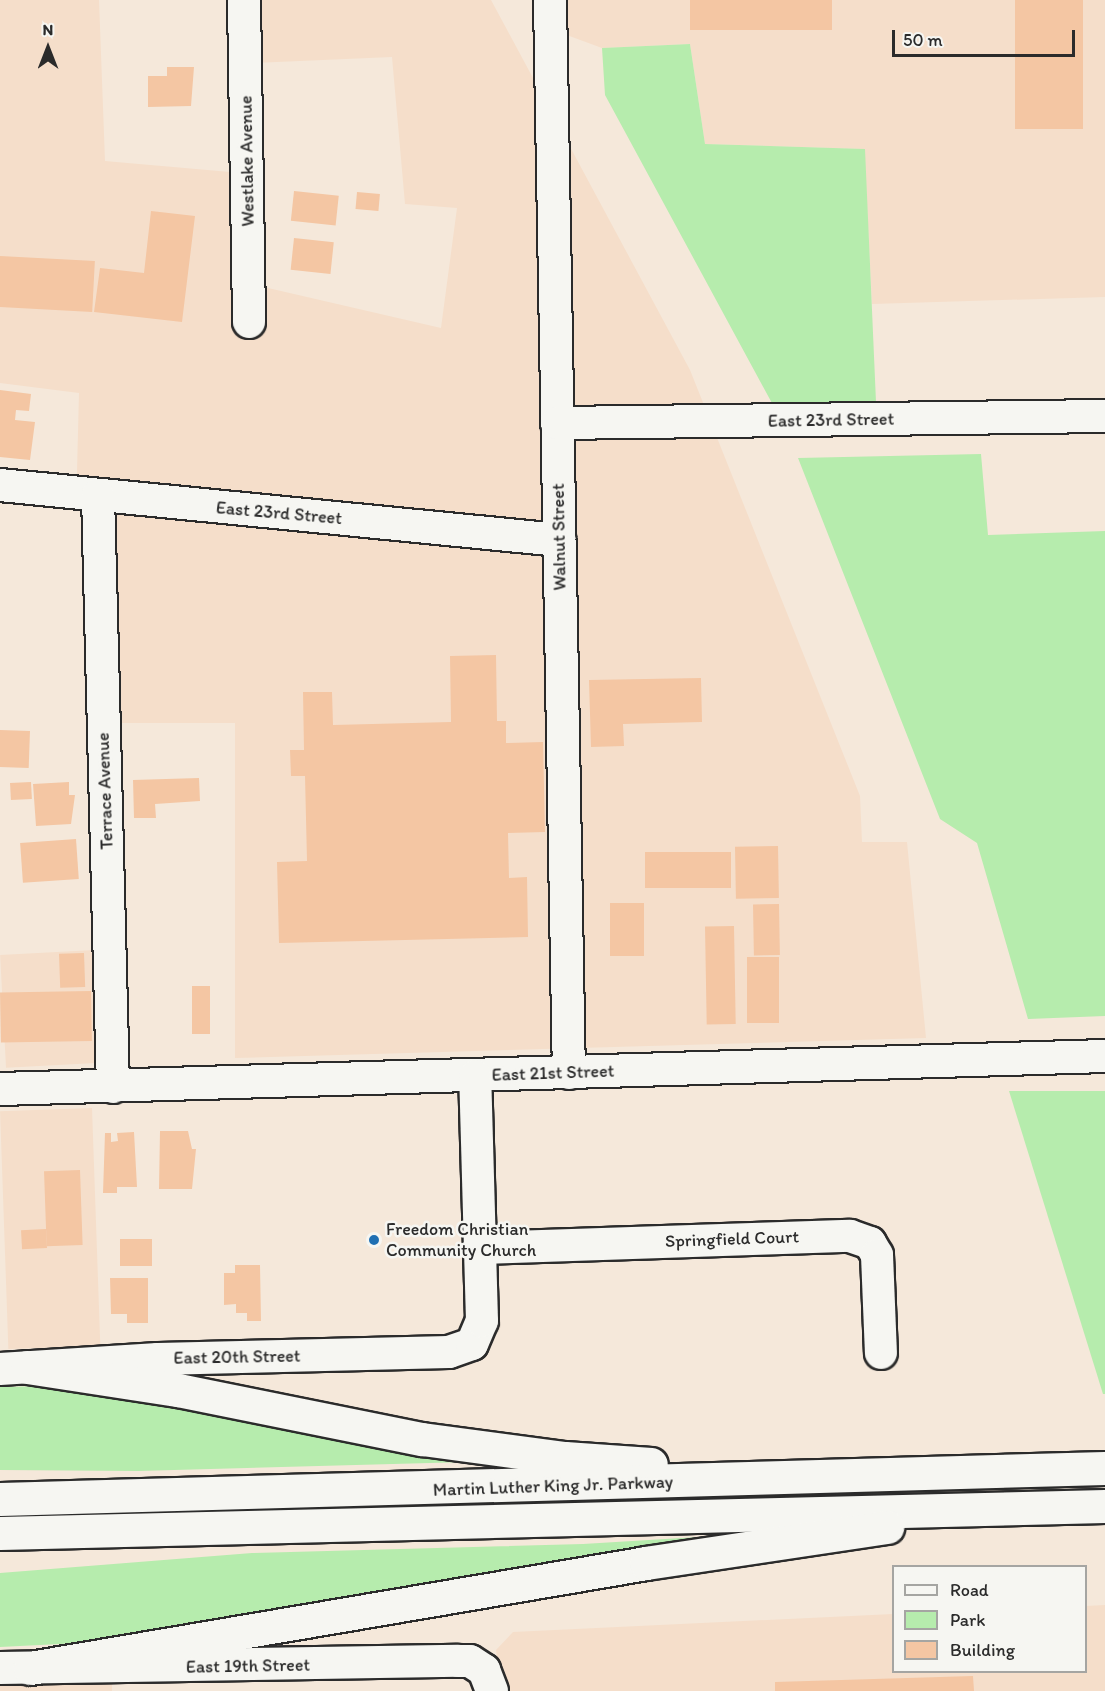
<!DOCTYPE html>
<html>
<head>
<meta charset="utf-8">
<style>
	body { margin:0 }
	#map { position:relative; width:1105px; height:1691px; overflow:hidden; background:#f5e8da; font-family:Itim,sans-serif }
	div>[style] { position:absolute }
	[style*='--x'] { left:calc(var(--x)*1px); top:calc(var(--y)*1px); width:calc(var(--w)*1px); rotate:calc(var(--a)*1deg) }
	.built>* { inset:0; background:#f5deca; transform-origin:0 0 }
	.green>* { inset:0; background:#b6ecad }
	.building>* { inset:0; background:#f4c6a3; transform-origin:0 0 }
	.roads { filter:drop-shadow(2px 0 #2b2b2b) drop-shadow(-2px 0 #2b2b2b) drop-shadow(0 2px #2b2b2b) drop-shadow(0 -2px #2b2b2b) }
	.minor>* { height:32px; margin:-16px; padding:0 16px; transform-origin:16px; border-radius:16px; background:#f6f6f2 }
	.highway>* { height:33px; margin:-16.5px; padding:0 16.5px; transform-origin:16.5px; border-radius:16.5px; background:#f6f6f2 }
	.dots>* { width:16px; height:16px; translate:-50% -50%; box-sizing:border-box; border:3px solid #f6f6f2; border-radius:50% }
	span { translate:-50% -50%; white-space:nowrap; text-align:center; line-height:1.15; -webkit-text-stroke:5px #f6f6f2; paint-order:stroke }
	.street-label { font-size:18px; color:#2b2b2b }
	.poi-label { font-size:18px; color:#2b2b2b }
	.left { translate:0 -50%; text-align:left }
	.legend { position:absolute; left:892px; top:1565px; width:195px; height:108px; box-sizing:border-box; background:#f6f6f2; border:2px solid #a5a5a2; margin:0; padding:8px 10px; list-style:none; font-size:18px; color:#2b2b2b }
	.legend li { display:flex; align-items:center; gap:12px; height:30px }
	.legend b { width:30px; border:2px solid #a5a5a2 }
	.north { position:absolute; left:18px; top:18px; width:60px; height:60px; -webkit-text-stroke:4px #f6f6f2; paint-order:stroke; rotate:0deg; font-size:16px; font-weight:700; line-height:24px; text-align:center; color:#2b2b2b }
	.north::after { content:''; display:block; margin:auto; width:21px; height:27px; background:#2b2b2b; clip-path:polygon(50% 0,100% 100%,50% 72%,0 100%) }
	.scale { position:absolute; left:892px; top:30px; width:183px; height:27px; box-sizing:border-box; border:3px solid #2b2b2b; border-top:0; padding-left:8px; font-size:18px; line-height:21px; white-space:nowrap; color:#2b2b2b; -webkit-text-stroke:4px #f6f6f2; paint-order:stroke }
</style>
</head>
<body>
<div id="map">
	<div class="built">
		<div style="clip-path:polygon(0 0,99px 0,105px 161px,230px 172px,233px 280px,441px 328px,457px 208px,405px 204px,392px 57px,230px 64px,229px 0,491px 0,690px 370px,860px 796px,862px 842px,907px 842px,926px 1038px,235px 1058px,235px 723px,117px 723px,113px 515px,76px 510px,79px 393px,0 383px)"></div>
		<div style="clip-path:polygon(544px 0,1105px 0,1105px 297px,872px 304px,864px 149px,705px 144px,690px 44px,602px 48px,545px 27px)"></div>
		<div style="left:95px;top:950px;width:113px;height:95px;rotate:87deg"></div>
		<div style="left:92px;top:1108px;width:238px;height:92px;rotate:88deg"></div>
		<div style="clip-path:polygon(1105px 1605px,1105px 1691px,501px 1691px,496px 1650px,513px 1632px,893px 1614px,894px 1672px,1086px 1672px,1086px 1606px)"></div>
		<div style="clip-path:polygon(112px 1681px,112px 1691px,0 1691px,0 1684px)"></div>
	</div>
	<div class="green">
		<div style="clip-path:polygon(690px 44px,705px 144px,865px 149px,876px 402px,773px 405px,605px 95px,602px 48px)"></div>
		<div style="clip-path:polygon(981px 454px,988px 535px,1105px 531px,1105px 1016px,1028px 1019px,977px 843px,940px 819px,798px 458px)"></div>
		<div style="clip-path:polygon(1009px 1091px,1105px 1091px,1105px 1394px,1103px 1394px)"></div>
		<div style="clip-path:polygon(50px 1386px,104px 1390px,467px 1462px,138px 1471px,0 1470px,0 1387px)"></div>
		<div style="clip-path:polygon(731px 1535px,80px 1643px,0 1647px,0 1573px,252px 1553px,583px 1544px)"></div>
	</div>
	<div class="building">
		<div style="left:690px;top:0;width:142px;height:30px"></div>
		<div style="left:1015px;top:0;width:68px;height:129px"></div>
		<div style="clip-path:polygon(167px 67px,194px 67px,191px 106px,148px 107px,148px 76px,167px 76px)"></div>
		<div style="left:294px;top:191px;width:45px;height:30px;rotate:6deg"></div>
		<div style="left:357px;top:192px;width:23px;height:17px;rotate:5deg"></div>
		<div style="clip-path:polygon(151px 211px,195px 216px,182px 322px,94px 312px,100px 268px,144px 273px)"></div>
		<div style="left:294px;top:238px;width:40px;height:32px;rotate:6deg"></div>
		<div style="left:0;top:256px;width:95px;height:51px;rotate:3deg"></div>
		<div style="clip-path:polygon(0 390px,31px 394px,29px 411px,16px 410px,15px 420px,35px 422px,30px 460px,0 457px)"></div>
		<div style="clip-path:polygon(496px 655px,497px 721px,506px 721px,506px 743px,543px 742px,545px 832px,508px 833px,509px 878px,527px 877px,528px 937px,279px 943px,277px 862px,307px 861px,305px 776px,291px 776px,290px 750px,304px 750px,303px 692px,332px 692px,333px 725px,451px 722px,450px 656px)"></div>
		<div style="clip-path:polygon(701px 678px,702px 722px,623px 724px,624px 746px,591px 747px,589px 680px)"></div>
		<div style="left:0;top:730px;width:30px;height:37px;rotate:2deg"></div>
		<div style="clip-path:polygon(199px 778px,200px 801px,155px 804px,156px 818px,134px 818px,133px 780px)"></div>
		<div style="left:31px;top:782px;width:17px;height:21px;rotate:87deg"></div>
		<div style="clip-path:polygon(69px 782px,69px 795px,75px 795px,71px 824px,36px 826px,33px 784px)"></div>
		<div style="left:76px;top:839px;width:40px;height:56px;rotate:86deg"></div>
		<div style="left:778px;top:846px;width:52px;height:43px;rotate:89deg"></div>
		<div style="left:731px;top:852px;width:36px;height:86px;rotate:90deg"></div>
		<div style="left:610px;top:903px;width:34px;height:53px"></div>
		<div style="left:779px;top:904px;width:51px;height:26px;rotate:89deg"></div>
		<div style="left:734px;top:926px;width:98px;height:29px;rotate:89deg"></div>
		<div style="left:84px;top:953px;width:34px;height:25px;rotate:88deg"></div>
		<div style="left:747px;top:957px;width:32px;height:66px"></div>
		<div style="left:192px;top:986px;width:18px;height:48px"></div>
		<div style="left:91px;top:991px;width:50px;height:91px;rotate:89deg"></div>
		<div style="clip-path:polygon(160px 1131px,188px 1131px,192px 1149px,196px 1149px,192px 1189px,159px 1189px)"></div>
		<div style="clip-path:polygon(134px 1132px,137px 1187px,117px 1187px,117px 1193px,103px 1193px,105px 1133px,111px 1133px,111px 1142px,118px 1141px,117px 1133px)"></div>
		<div style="left:80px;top:1170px;width:75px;height:36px;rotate:88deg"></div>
		<div style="left:46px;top:1229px;width:19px;height:25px;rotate:87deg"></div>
		<div style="left:120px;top:1239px;width:32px;height:27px"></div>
		<div style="clip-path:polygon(235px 1265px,260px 1265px,261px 1321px,247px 1321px,247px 1313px,236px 1313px,236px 1304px,224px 1305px,224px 1273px,235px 1273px)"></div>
		<div style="clip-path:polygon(110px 1278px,148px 1278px,148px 1323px,127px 1323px,127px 1314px,111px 1314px)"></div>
		<div style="clip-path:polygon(973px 1676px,974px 1691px,775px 1691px,775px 1682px)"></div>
	</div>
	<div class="roads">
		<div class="minor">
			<div style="--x:244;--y:0;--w:322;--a:89.1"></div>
			<div style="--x:550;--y:0;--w:1073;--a:88.99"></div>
			<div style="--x:557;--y:423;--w:548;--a:-0.73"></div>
			<div style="--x:0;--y:485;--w:562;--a:5.62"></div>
			<div style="--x:98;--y:495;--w:592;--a:88.55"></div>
			<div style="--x:0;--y:1089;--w:1105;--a:-1.71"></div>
			<div style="--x:482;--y:1248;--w:368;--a:-1.9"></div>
			<div style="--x:850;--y:1236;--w:21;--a:19"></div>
			<div style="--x:870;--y:1243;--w:14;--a:60"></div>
			<div style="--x:877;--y:1255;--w:98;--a:87.7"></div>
			<div style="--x:0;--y:1369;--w:158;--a:-3.6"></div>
			<div style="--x:158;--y:1359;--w:291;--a:-1.4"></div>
			<div style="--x:449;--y:1352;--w:24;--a:-19"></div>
			<div style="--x:472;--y:1344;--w:25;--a:-67"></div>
			<div style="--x:482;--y:1321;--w:245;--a:-91.6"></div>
			<div style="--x:0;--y:1668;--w:458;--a:-0.9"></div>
			<div style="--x:458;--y:1661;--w:12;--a:0"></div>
			<div style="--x:470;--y:1661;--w:17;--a:33"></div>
			<div style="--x:484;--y:1670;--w:22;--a:69"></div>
		</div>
		<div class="highway">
			<div style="--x:27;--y:1367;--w:153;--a:8.7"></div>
			<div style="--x:178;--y:1390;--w:249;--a:11.4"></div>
			<div style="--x:422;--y:1439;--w:144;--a:7.6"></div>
			<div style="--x:565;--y:1458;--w:86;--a:4"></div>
			<div style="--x:0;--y:1499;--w:1105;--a:-1.61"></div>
			<div style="--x:0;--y:1533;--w:1105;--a:-1.4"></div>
			<div style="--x:30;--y:1668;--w:625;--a:-9.67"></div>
			<div style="--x:646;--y:1563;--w:244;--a:-8.5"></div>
		</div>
	</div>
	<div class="dots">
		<div style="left:374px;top:1240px;background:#1f6fb2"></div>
	</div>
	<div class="street-label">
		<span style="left:247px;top:161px;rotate:-91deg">Westlake Avenue</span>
		<span style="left:831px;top:420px;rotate:-1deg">East 23rd Street</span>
		<span style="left:279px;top:513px;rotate:5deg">East 23rd Street</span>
		<span style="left:559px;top:537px;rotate:-91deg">Walnut Street</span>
		<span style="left:105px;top:791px;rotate:-92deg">Terrace Avenue</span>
		<span style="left:553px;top:1073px;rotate:-2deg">East 21st Street</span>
		<span style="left:732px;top:1239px;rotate:-2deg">Springfield Court</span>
		<span style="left:237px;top:1357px;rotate:-1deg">East 20th Street</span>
		<span style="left:553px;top:1486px;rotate:-2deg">Martin Luther King Jr. Parkway</span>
		<span style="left:248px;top:1666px;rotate:-1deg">East 19th Street</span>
	</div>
	<div class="poi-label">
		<span class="left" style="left:386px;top:1240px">Freedom Christian<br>Community Church</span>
	</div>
	<ul class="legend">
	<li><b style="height:8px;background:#f6f6f2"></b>Road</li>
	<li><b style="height:16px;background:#b6ecad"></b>Park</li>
	<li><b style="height:16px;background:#f4c6a3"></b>Building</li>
	</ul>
	<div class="north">N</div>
	<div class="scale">50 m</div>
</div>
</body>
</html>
